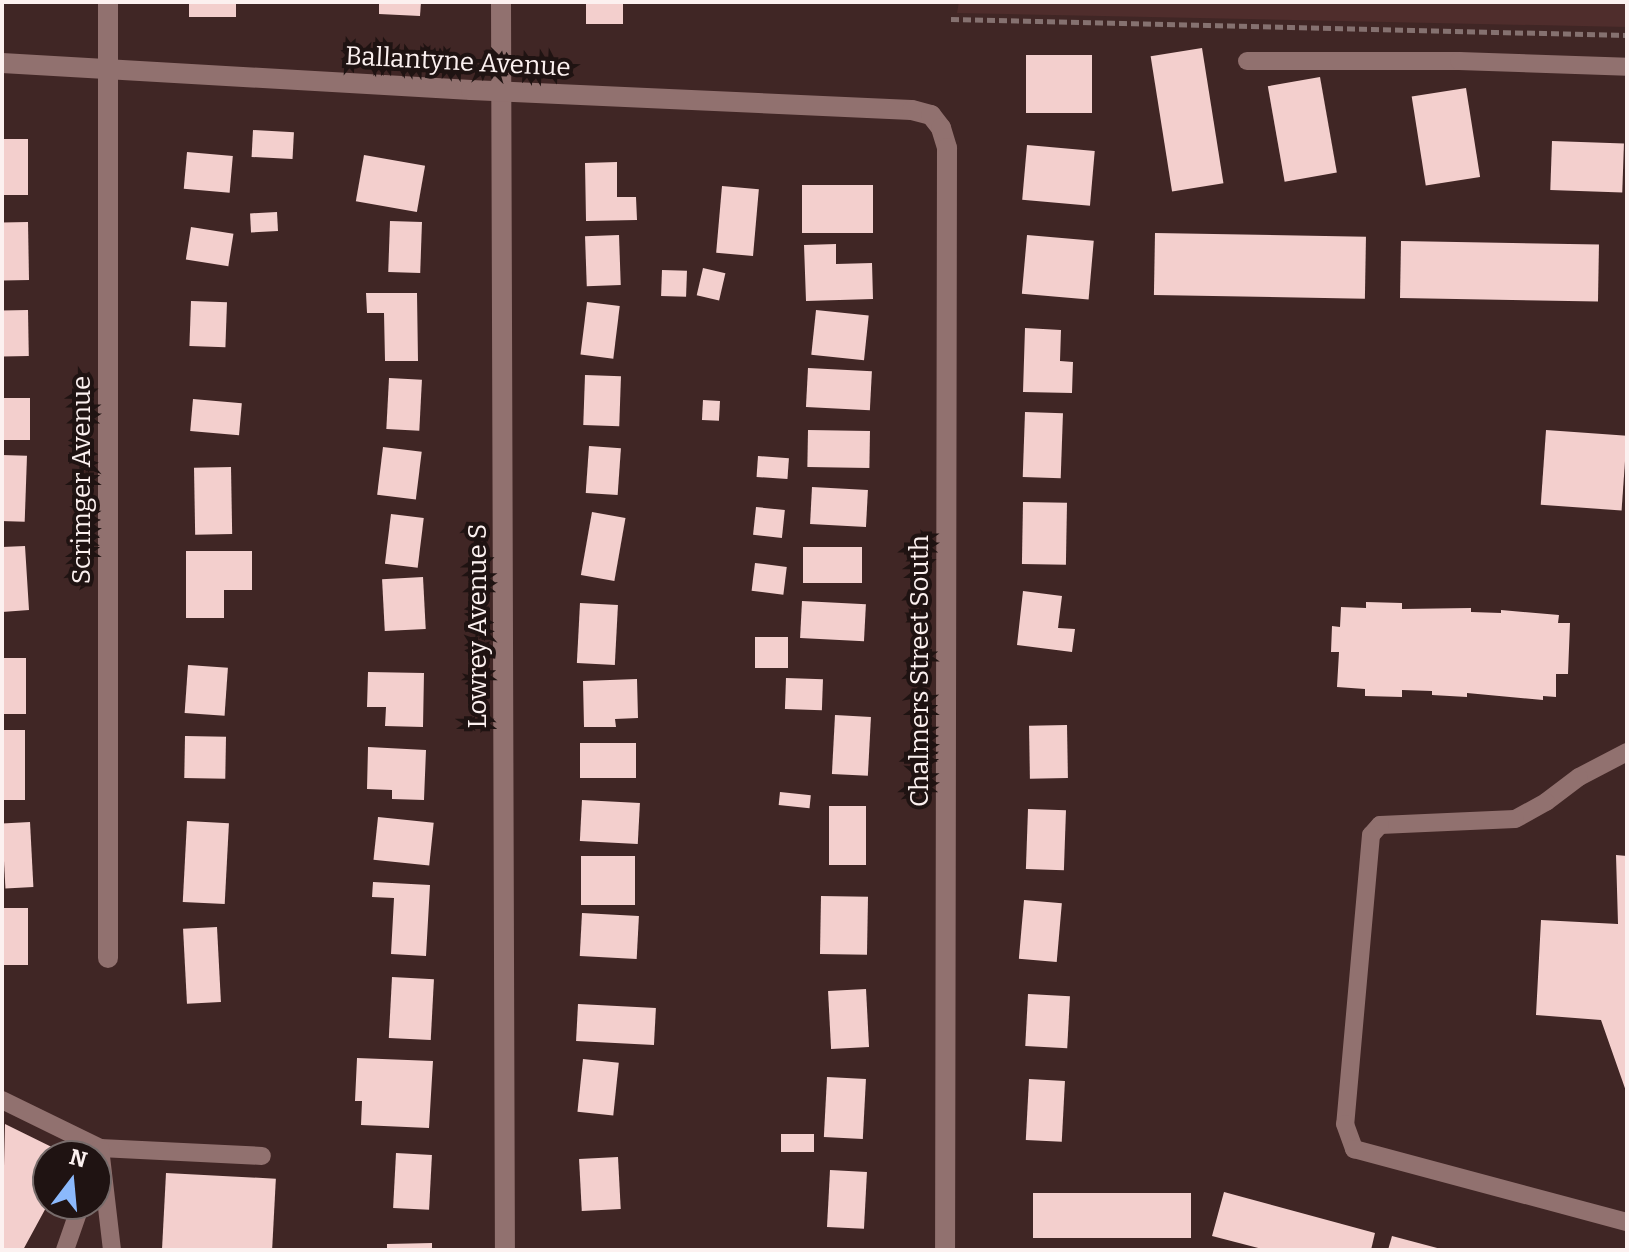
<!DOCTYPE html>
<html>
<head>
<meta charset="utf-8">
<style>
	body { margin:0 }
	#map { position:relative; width:1629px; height:1252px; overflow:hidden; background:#402625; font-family:Bitter,serif }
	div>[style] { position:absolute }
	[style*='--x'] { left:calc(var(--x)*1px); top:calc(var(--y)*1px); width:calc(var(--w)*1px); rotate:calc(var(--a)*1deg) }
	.built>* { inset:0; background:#4f2d2c }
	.building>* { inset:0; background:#f3cfcd; transform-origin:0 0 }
	.path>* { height:5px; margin-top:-2.5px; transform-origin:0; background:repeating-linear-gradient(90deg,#857170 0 8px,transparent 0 12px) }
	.lane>* { height:18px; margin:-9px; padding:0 9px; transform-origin:9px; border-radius:9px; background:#91716f }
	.street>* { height:20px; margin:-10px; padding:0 10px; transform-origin:10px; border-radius:10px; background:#91716f }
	span { translate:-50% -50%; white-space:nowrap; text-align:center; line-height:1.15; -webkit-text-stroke:8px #1f1312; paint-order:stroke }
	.street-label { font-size:26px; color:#fcf1f0 }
	.frame { position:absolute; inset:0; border:4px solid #fcf1f0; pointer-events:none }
	.north { position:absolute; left:32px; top:1140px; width:80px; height:80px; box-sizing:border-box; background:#1f1312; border:2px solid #776c6b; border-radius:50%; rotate:16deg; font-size:22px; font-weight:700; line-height:32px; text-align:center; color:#fcf1f0 }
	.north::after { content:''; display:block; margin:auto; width:28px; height:36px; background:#8bb9fc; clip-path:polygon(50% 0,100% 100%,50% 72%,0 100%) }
</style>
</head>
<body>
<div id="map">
	<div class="built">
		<div style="clip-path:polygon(959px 2px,1627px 2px,1627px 27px,957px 13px)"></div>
	</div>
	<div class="building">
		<div style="left:189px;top:2px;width:47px;height:15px"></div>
		<div style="clip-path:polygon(379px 2px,421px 2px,420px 16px,379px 14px)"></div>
		<div style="left:586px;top:2px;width:37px;height:22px"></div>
		<div style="left:1202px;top:48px;width:137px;height:52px;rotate:81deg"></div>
		<div style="left:1026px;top:55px;width:66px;height:58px"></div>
		<div style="left:1320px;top:77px;width:97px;height:53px;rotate:80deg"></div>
		<div style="left:1466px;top:88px;width:90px;height:55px;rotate:81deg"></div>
		<div style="left:253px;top:130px;width:41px;height:27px;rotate:3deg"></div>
		<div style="left:2px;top:139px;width:26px;height:56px"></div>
		<div style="left:1552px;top:141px;width:72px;height:49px;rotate:2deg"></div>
		<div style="left:1027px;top:145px;width:68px;height:55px;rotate:5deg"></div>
		<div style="left:187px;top:152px;width:46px;height:37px;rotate:5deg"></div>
		<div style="left:364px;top:155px;width:62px;height:47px;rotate:10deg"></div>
		<div style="clip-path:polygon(617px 162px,617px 197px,636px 197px,637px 220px,586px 221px,585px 163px)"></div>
		<div style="left:802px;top:185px;width:71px;height:48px"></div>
		<div style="left:722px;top:186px;width:37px;height:67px;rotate:5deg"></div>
		<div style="left:277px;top:212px;width:19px;height:27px;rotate:87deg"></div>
		<div style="left:390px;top:221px;width:32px;height:51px;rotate:2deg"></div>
		<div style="left:28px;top:222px;width:58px;height:26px;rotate:89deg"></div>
		<div style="left:191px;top:227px;width:43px;height:33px;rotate:9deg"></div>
		<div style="left:1155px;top:233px;width:211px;height:62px;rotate:1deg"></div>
		<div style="left:619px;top:235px;width:50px;height:34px;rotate:88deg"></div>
		<div style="left:1027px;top:235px;width:67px;height:59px;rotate:5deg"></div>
		<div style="left:1401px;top:241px;width:198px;height:57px;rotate:1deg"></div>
		<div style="clip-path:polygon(836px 244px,836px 264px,872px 263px,873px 299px,806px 301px,804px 245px)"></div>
		<div style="left:703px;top:268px;width:23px;height:28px;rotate:13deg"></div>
		<div style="left:662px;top:270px;width:25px;height:26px;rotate:2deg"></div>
		<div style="clip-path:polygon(366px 293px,417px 293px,418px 361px,385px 361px,384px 313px,367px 313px)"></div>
		<div style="left:191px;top:301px;width:36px;height:45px;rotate:2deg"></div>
		<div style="left:587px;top:302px;width:33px;height:53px;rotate:7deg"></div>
		<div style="left:28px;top:310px;width:46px;height:26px;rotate:89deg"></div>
		<div style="left:816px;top:310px;width:53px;height:45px;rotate:6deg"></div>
		<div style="clip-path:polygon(1025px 328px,1061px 330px,1060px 361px,1073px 362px,1072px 393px,1023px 392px)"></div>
		<div style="left:808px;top:368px;width:64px;height:39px;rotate:3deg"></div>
		<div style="left:585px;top:375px;width:36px;height:50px;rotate:2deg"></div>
		<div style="left:389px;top:378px;width:33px;height:51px;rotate:3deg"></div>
		<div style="left:2px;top:398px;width:28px;height:42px"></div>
		<div style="left:193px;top:399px;width:49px;height:32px;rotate:5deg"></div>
		<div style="left:703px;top:400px;width:17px;height:20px;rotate:3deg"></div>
		<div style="left:1025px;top:412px;width:38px;height:65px;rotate:2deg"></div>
		<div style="left:808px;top:430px;width:62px;height:37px;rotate:1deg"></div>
		<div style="left:1546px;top:430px;width:81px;height:75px;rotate:4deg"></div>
		<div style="left:589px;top:446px;width:32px;height:47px;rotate:4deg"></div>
		<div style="left:383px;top:447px;width:39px;height:48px;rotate:7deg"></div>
		<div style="left:2px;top:455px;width:25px;height:66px;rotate:2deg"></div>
		<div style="left:758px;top:456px;width:31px;height:21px;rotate:4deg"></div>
		<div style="left:231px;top:467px;width:67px;height:37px;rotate:89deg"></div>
		<div style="left:812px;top:487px;width:56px;height:37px;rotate:3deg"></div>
		<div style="left:1023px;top:502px;width:44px;height:62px;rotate:1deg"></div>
		<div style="left:756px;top:507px;width:29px;height:28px;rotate:6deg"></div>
		<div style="left:592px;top:512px;width:34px;height:64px;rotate:10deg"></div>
		<div style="left:391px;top:514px;width:33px;height:50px;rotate:7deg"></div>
		<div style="clip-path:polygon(25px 546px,29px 610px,2px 612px,2px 547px)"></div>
		<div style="left:803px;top:547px;width:59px;height:36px"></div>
		<div style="clip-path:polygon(186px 551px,252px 551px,252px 590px,224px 590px,224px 618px,186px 618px)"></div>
		<div style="left:755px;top:563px;width:32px;height:28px;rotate:7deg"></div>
		<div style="left:423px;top:577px;width:52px;height:41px;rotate:87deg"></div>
		<div style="clip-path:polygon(1023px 591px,1062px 596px,1058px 628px,1075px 629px,1072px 652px,1017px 645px)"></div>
		<div style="left:802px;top:601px;width:64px;height:37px;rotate:3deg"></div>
		<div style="clip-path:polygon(1366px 602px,1402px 603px,1402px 609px,1471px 608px,1471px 612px,1501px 613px,1501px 610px,1559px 615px,1558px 623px,1570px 623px,1568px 674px,1556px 674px,1556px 697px,1543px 696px,1543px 700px,1467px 693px,1467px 697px,1432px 695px,1432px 691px,1402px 690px,1402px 697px,1365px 696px,1365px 689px,1337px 687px,1339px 652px,1331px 652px,1332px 626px,1340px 627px,1341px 607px,1366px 608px)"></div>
		<div style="left:580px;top:603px;width:38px;height:60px;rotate:3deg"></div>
		<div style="left:755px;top:637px;width:33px;height:31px"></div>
		<div style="left:2px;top:658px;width:24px;height:56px"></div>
		<div style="left:188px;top:665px;width:40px;height:48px;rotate:4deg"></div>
		<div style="clip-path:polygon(368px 672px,424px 673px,423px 727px,385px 726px,386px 707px,367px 707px)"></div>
		<div style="left:786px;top:678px;width:37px;height:31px;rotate:2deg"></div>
		<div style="clip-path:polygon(637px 679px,638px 718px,615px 719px,616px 727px,584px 727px,583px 681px)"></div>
		<div style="left:835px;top:715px;width:36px;height:59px;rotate:3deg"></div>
		<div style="left:1067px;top:725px;width:53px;height:38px;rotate:89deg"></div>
		<div style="left:2px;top:730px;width:23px;height:70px"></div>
		<div style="left:185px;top:736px;width:41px;height:42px;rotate:1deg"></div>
		<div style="left:580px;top:743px;width:56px;height:35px"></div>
		<div style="clip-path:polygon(368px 747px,426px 750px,424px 800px,392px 799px,392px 790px,367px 789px)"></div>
		<div style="left:780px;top:792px;width:31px;height:13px;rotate:6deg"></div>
		<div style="left:582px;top:800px;width:58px;height:41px;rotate:3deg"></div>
		<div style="left:829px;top:806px;width:37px;height:59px"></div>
		<div style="left:1028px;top:809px;width:38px;height:60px;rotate:2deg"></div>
		<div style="left:378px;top:817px;width:56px;height:43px;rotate:6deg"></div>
		<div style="left:187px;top:821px;width:42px;height:81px;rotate:3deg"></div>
		<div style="left:30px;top:822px;width:65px;height:28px;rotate:87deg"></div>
		<div style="clip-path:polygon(1616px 855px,1627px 856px,1627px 1094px,1601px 1020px,1536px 1015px,1541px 920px,1618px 924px)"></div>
		<div style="left:581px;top:856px;width:54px;height:49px"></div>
		<div style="clip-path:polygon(373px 882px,430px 885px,426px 956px,391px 954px,394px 898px,372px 897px)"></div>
		<div style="left:821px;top:896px;width:47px;height:58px;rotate:1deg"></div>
		<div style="left:1024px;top:900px;width:38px;height:59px;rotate:5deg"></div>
		<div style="left:2px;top:908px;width:26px;height:57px"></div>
		<div style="left:582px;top:913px;width:57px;height:43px;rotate:3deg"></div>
		<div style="left:217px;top:927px;width:75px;height:34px;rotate:87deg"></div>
		<div style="left:392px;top:977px;width:42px;height:61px;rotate:3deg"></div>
		<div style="left:866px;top:989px;width:58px;height:38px;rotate:87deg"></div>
		<div style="left:1028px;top:994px;width:42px;height:52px;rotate:3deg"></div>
		<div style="left:578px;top:1004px;width:78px;height:37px;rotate:3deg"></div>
		<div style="clip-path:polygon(357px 1058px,433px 1061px,429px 1128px,361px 1125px,362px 1101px,355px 1101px)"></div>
		<div style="left:583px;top:1059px;width:36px;height:53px;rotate:6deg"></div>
		<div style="left:827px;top:1077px;width:39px;height:60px;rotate:3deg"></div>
		<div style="left:1029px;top:1079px;width:36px;height:61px;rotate:3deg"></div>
		<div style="clip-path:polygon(5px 1124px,70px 1156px,48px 1156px,48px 1204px,23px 1250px,2px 1250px)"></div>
		<div style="left:781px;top:1134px;width:33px;height:18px"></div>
		<div style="left:396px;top:1153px;width:36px;height:55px;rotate:3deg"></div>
		<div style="left:618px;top:1157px;width:52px;height:39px;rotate:87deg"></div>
		<div style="left:830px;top:1170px;width:37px;height:57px;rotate:3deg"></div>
		<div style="left:166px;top:1173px;width:110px;height:77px;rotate:3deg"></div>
		<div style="clip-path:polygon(1224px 1192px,1375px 1233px,1371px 1250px,1266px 1250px,1212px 1236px)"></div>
		<div style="left:1033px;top:1193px;width:158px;height:45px"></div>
		<div style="clip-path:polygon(1392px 1236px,1441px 1249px,1441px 1250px,1388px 1250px)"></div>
		<div style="clip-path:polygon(432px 1243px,432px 1250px,387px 1250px,387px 1244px)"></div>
	</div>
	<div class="path">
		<div style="--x:951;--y:19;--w:676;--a:1.36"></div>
	</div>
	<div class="lane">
		<div style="--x:1247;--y:61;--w:212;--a:0"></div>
		<div style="--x:1459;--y:61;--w:168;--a:2"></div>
		<div style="--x:1627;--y:752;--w:54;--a:152.5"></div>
		<div style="--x:1579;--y:777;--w:41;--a:142.9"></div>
		<div style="--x:1546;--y:802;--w:35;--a:151"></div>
		<div style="--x:1515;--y:819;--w:135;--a:177.5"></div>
		<div style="--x:1380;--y:825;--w:13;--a:132"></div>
		<div style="--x:1371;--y:835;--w:290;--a:95.1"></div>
		<div style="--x:1345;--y:1124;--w:27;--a:70"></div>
		<div style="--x:1354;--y:1149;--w:283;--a:15"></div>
		<div style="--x:2;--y:1100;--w:109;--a:26.1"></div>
		<div style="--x:100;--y:1148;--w:162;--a:2.8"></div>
		<div style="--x:100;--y:1148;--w:103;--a:83.3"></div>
		<div style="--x:65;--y:1250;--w:49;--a:-70.8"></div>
	</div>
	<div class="street">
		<div style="--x:501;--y:2;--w:1248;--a:89.82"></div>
		<div style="--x:2;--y:63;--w:470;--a:3.3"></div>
		<div style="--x:471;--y:90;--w:441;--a:2.6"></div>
		<div style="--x:912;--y:110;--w:20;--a:15"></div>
		<div style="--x:931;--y:115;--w:16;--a:52"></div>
		<div style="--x:941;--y:128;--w:21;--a:73"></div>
		<div style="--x:947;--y:148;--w:1102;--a:90.1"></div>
		<div style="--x:108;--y:958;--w:956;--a:-90"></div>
	</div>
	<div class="street-label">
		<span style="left:458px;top:62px;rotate:3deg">Ballantyne Avenue</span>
		<span style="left:82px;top:480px;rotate:-90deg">Scrimger Avenue</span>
		<span style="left:478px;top:626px;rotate:-90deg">Lowrey Avenue S</span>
		<span style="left:920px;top:671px;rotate:-90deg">Chalmers Street South</span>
	</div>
	<div class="frame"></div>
	<div class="north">N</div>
</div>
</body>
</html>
